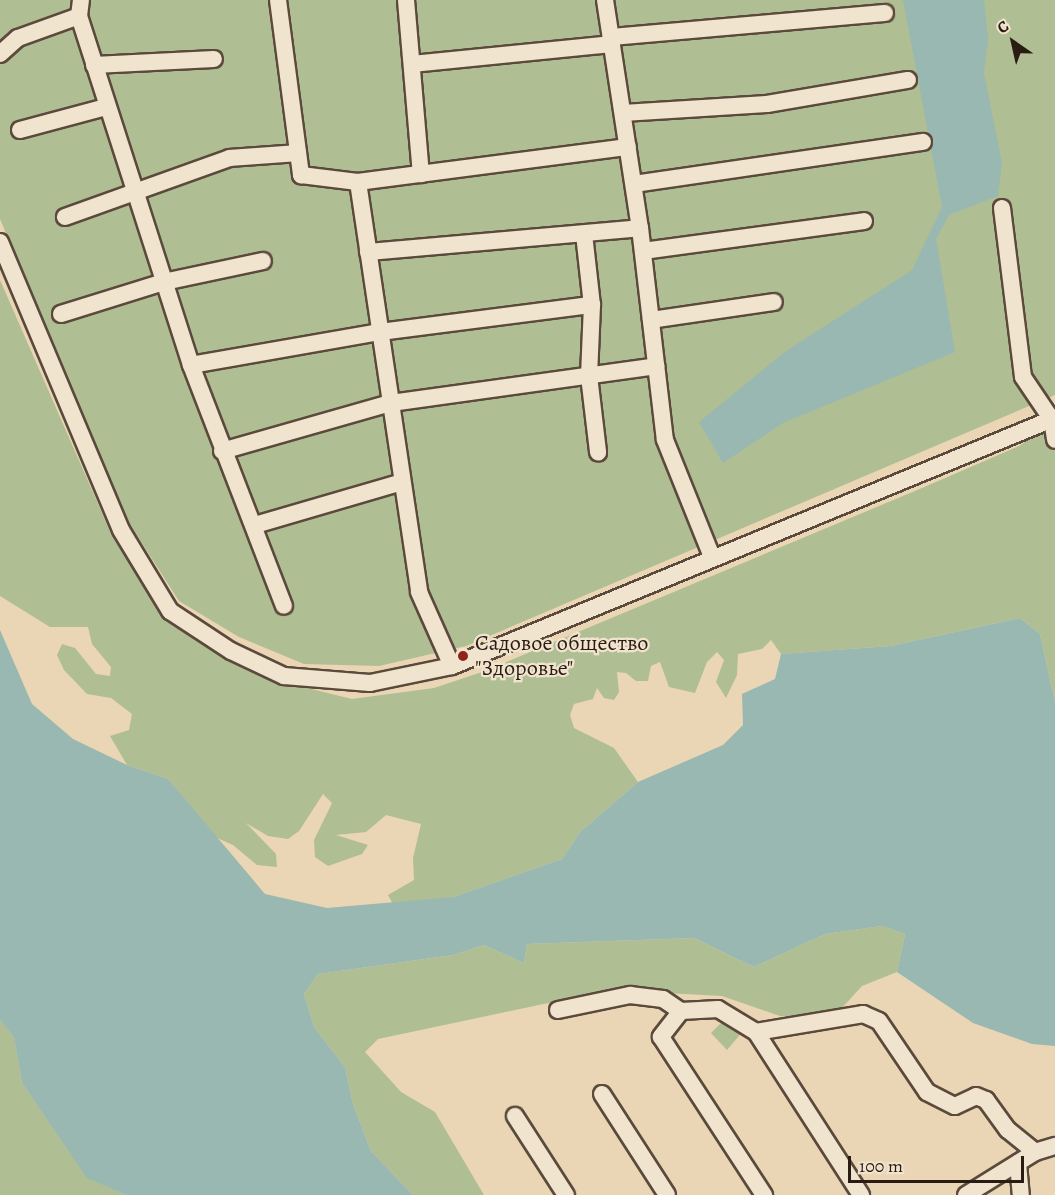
<!DOCTYPE html>
<html>
<head>
<meta charset="utf-8">
<style>
	body { margin:0 }
	#map { position:relative; width:1055px; height:1195px; overflow:hidden; background:#ead5b5; font-family:Alegreya,serif }
	div>[style] { position:absolute }
	[style*='--x'] { left:calc(var(--x)*1px); top:calc(var(--y)*1px); width:calc(var(--w)*1px); rotate:calc(var(--a)*1deg) }
	.green>* { inset:0; background:#b0be93 }
	.water>* { inset:0; background:#98b8b1 }
	.roads { filter:drop-shadow(2px 0 #5b4a3c) drop-shadow(-2px 0 #5b4a3c) drop-shadow(0 2px #5b4a3c) drop-shadow(0 -2px #5b4a3c) }
	.minor>* { height:16px; margin:-8px; padding:0 8px; transform-origin:8px; border-radius:8px; background:#f1e4cf }
	.dots>* { width:16px; height:16px; translate:-50% -50%; box-sizing:border-box; border:3px solid #f1e4cf; border-radius:50% }
	span { translate:-50% -50%; white-space:nowrap; text-align:center; line-height:1.15; -webkit-text-stroke:4.5px #f1e4cf; paint-order:stroke }
	.poi-label { font-size:22px; color:#2b1c13 }
	.left { translate:0 -50%; text-align:left }
	.north { position:absolute; left:983px; top:12px; width:60px; height:60px; -webkit-text-stroke:4px #f1e4cf; paint-order:stroke; rotate:326deg; font-size:16px; font-weight:700; line-height:24px; text-align:center; color:#2b1c13 }
	.north::after { content:''; display:block; margin:auto; width:21px; height:27px; background:#2b1c13; clip-path:polygon(50% 0,100% 100%,50% 72%,0 100%) }
	.scale { position:absolute; left:848px; top:1156px; width:176px; height:27px; box-sizing:border-box; border:3px solid #2b1c13; border-top:0; padding-left:8px; font-size:18px; line-height:21px; white-space:nowrap; color:#2b1c13; -webkit-text-stroke:4px #f1e4cf; paint-order:stroke }
</style>
</head>
<body>
<div id="map">
	<div class="green">
		<div style="clip-path:polygon(0 0,1055px 0,1055px 395px,466px 646px,379px 666px,304px 664px,239px 637px,179px 601px,129px 523px,0 219px)"></div>
		<div style="clip-path:polygon(0 280px,113px 538px,168px 618px,222px 655px,283px 682px,352px 699px,434px 688px,485px 671px,922px 488px,1019px 446px,1040px 432px,1046px 435px,1055px 431px,1055px 702px,1040px 634px,1020px 618px,890px 646px,781px 654px,771px 640px,762px 649px,738px 654px,737px 675px,726px 698px,716px 682px,724px 660px,717px 652px,707px 662px,695px 693px,669px 687px,660px 662px,651px 666px,648px 681px,636px 681px,626px 673px,617px 672px,619px 692px,614px 700px,604px 698px,597px 688px,593px 699px,574px 704px,570px 715px,574px 728px,614px 748px,638px 782px,580px 832px,562px 859px,453px 897px,394px 906px,388px 895px,414px 880px,413px 858px,421px 824px,386px 815px,366px 832px,336px 835px,368px 845px,362px 854px,328px 866px,315px 857px,314px 840px,332px 803px,323px 794px,299px 831px,288px 839px,268px 836px,246px 823px,276px 854px,277px 867px,257px 865px,233px 845px,215px 837px,168px 779px,127px 765px,110px 736px,129px 730px,132px 714px,111px 698px,87px 694px,64px 670px,57px 655px,62px 644px,75px 648px,96px 674px,110px 676px,111px 667px,92px 644px,88px 627px,50px 627px,0 596px)"></div>
		<div style="clip-path:polygon(882px 926px,905px 934px,897px 972px,862px 986px,840px 1010px,812px 1017px,780px 1016px,722px 996px,610px 990px,378px 1039px,365px 1052px,401px 1092px,435px 1112px,484px 1195px,413px 1195px,371px 1151px,353px 1104px,345px 1067px,314px 1027px,304px 994px,318px 974px,453px 955px,484px 945px,524px 963px,527px 944px,694px 938px,754px 967px,825px 934px)"></div>
		<div style="clip-path:polygon(725px 1019px,749px 1024px,727px 1050px,711px 1033px)"></div>
		<div style="clip-path:polygon(0 1020px,14px 1036px,22px 1083px,87px 1177px,126px 1195px,0 1195px)"></div>
	</div>
	<div class="water">
		<div style="clip-path:polygon(903px 0,984px 0,988px 38px,984px 73px,1002px 163px,998px 196px,949px 215px,936px 239px,955px 352px,783px 423px,723px 463px,699px 422px,786px 351px,912px 270px,942px 207px)"></div>
		<div style="clip-path:polygon(1020px 618px,1040px 634px,1055px 702px,1055px 1046px,1032px 1044px,973px 1023px,897px 972px,905px 934px,882px 926px,825px 934px,754px 967px,694px 938px,527px 944px,524px 963px,484px 945px,453px 955px,318px 974px,304px 994px,314px 1027px,345px 1067px,353px 1104px,371px 1151px,413px 1195px,126px 1195px,87px 1178px,22px 1083px,14px 1037px,0 1020px,0 630px,32px 704px,73px 739px,127px 765px,168px 779px,265px 894px,327px 908px,453px 897px,562px 859px,580px 832px,638px 782px,723px 745px,743px 725px,742px 694px,775px 679px,781px 654px,890px 646px)"></div>
	</div>
	<div class="roads">
		<div class="minor">
			<div style="--x:278;--y:0;--w:177;--a:82.5"></div>
			<div style="--x:301;--y:175;--w:57;--a:7"></div>
			<div style="--x:358;--y:182;--w:272;--a:-7.4"></div>
			<div style="--x:406;--y:0;--w:175;--a:85.1"></div>
			<div style="--x:605;--y:0;--w:231;--a:81.3"></div>
			<div style="--x:640;--y:228;--w:213;--a:83.3"></div>
			<div style="--x:665;--y:440;--w:126;--a:68.1"></div>
			<div style="--x:79;--y:16;--w:367;--a:72.2"></div>
			<div style="--x:191;--y:365;--w:258;--a:68.9"></div>
			<div style="--x:611;--y:37;--w:275;--a:-5"></div>
			<div style="--x:0;--y:54;--w:24;--a:-42"></div>
			<div style="--x:18;--y:38;--w:65;--a:-19.8"></div>
			<div style="--x:79;--y:16;--w:16;--a:-83"></div>
			<div style="--x:412;--y:64;--w:201;--a:-5.7"></div>
			<div style="--x:94;--y:65;--w:120;--a:-2.9"></div>
			<div style="--x:623;--y:113;--w:144;--a:-3.6"></div>
			<div style="--x:767;--y:104;--w:143;--a:-9.7"></div>
			<div style="--x:20;--y:130;--w:89;--a:-15"></div>
			<div style="--x:358;--y:182;--w:415;--a:81.5"></div>
			<div style="--x:419;--y:592;--w:81;--a:66"></div>
			<div style="--x:634;--y:184;--w:292;--a:-8.3"></div>
			<div style="--x:1002;--y:208;--w:170;--a:82.9"></div>
			<div style="--x:1023;--y:377;--w:52;--a:56"></div>
			<div style="--x:1052;--y:420;--w:20;--a:81"></div>
			<div style="--x:65;--y:217;--w:175;--a:-19.7"></div>
			<div style="--x:230;--y:158;--w:68;--a:-4.2"></div>
			<div style="--x:584;--y:234;--w:71;--a:83.6"></div>
			<div style="--x:592;--y:305;--w:71;--a:92.4"></div>
			<div style="--x:589;--y:376;--w:77;--a:83.2"></div>
			<div style="--x:0;--y:242;--w:312;--a:67.2"></div>
			<div style="--x:121;--y:530;--w:95;--a:58.8"></div>
			<div style="--x:170;--y:611;--w:73;--a:33.3"></div>
			<div style="--x:231;--y:651;--w:59;--a:25.3"></div>
			<div style="--x:284;--y:676;--w:86;--a:4.7"></div>
			<div style="--x:370;--y:683;--w:84;--a:-11.7"></div>
			<div style="--x:452;--y:666;--w:652;--a:-22.36"></div>
			<div style="--x:643;--y:251;--w:223;--a:-7.7"></div>
			<div style="--x:368;--y:252;--w:273;--a:-5"></div>
			<div style="--x:61;--y:314;--w:108;--a:-17.3"></div>
			<div style="--x:164;--y:282;--w:101;--a:-12"></div>
			<div style="--x:651;--y:320;--w:124;--a:-8.3"></div>
			<div style="--x:191;--y:365;--w:192;--a:-9.9"></div>
			<div style="--x:380;--y:332;--w:214;--a:-7.3"></div>
			<div style="--x:222;--y:451;--w:176;--a:-15.9"></div>
			<div style="--x:391;--y:403;--w:268;--a:-7.9"></div>
			<div style="--x:255;--y:525;--w:153;--a:-16.3"></div>
			<div style="--x:558;--y:1010;--w:74;--a:-11.8"></div>
			<div style="--x:630;--y:995;--w:33;--a:7"></div>
			<div style="--x:663;--y:999;--w:22;--a:34"></div>
			<div style="--x:681;--y:1011;--w:33;--a:128"></div>
			<div style="--x:661;--y:1037;--w:189;--a:56.9"></div>
			<div style="--x:681;--y:1011;--w:37;--a:-3"></div>
			<div style="--x:718;--y:1009;--w:44;--a:31.2"></div>
			<div style="--x:756;--y:1032;--w:109;--a:-9.5"></div>
			<div style="--x:863;--y:1014;--w:17;--a:24"></div>
			<div style="--x:879;--y:1021;--w:86;--a:55.9"></div>
			<div style="--x:927;--y:1092;--w:31;--a:27"></div>
			<div style="--x:955;--y:1106;--w:23;--a:-25"></div>
			<div style="--x:976;--y:1096;--w:11;--a:22"></div>
			<div style="--x:986;--y:1100;--w:37;--a:54"></div>
			<div style="--x:1008;--y:1130;--w:35;--a:39"></div>
			<div style="--x:756;--y:1032;--w:194;--a:57.2"></div>
			<div style="--x:602;--y:1094;--w:120;--a:57.2"></div>
			<div style="--x:515;--y:1116;--w:94;--a:57.2"></div>
			<div style="--x:1018;--y:1163;--w:32;--a:85"></div>
			<div style="--x:966;--y:1195;--w:81;--a:-31.9"></div>
			<div style="--x:1035;--y:1152;--w:21;--a:-17"></div>
		</div>
	</div>
	<div class="dots">
		<div style="left:463px;top:656px;background:#8f2418"></div>
	</div>
	<div class="poi-label">
		<span class="left" style="left:475px;top:656px">Садовое общество<br>"Здоровье"</span>
	</div>
	<div class="north">С</div>
	<div class="scale">100 m</div>
</div>
</body>
</html>
